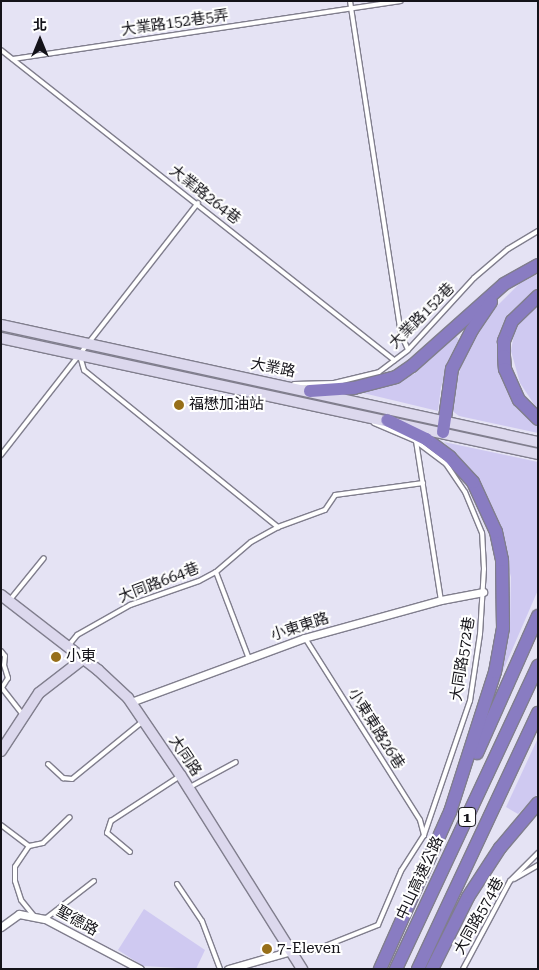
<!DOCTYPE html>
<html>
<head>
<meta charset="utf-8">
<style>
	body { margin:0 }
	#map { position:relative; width:539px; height:970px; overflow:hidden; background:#e5e3f4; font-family:"Roboto Serif","Noto Sans TC",serif }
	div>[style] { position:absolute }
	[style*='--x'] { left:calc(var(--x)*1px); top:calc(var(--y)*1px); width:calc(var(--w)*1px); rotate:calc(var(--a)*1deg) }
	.green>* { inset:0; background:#cfc9f1 }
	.roads { filter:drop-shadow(1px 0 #807e8d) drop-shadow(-1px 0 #807e8d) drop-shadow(0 1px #807e8d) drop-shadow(0 -1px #807e8d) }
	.lane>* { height:4px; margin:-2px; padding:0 2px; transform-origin:2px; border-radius:2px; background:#fff }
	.street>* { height:7px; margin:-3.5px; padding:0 3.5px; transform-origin:3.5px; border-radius:3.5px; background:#fff }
	.secondary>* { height:10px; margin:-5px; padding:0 5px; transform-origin:5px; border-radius:5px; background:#dcd8ed }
	.highway>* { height:12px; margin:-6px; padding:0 6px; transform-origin:6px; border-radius:6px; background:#897cc2 }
	.dots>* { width:14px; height:14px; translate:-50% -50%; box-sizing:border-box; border:2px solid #fff; border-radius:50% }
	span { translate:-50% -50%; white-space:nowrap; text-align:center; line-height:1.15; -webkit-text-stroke:4px #fff; paint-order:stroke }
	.shield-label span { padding:1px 4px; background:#fff; border:1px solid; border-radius:4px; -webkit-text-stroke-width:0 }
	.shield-label { font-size:14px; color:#141319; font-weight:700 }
	.street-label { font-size:15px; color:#141319 }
	.poi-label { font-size:15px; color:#141319 }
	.left { translate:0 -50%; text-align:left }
	.frame { position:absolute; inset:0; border:2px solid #141319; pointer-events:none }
	.north { position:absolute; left:15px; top:15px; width:50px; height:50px; -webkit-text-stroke:4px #fff; paint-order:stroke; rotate:0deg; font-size:14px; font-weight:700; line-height:20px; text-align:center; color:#141319 }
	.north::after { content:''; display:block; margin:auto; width:18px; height:22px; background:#141319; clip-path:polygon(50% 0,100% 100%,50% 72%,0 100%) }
</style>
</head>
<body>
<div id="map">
	<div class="green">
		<div style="clip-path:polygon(538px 274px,538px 292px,505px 323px,498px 362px,507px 390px,531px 422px,538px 427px,538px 433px,459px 416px,451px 410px,452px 402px,460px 370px,470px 345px,486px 317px,520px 283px)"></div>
		<div style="clip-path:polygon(538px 305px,538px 410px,520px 383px,511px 351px,515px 328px,531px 309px)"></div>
		<div style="clip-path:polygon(456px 336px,459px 340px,441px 387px,438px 411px,363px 393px,414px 374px)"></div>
		<div style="clip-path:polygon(444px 442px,538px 462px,538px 590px,499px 680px,510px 624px,511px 577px,497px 525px,478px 479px)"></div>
		<div style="clip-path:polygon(538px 738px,538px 794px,518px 814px,506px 807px)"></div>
		<div style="clip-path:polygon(144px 909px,205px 950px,196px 969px,143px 966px,118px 950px)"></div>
	</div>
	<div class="roads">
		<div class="lane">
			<div style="--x:350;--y:1;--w:337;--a:81.3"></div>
			<div style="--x:401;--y:334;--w:17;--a:66"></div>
			<div style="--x:1;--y:50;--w:501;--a:38.27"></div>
			<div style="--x:13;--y:59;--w:392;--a:-8.5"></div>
			<div style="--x:80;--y:356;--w:15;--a:74"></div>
			<div style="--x:84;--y:370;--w:250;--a:39"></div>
			<div style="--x:294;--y:384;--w:40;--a:-1.4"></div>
			<div style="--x:334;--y:383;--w:46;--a:-13.7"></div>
			<div style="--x:379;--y:372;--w:36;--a:-37"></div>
			<div style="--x:408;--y:350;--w:98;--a:-47.5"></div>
			<div style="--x:474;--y:278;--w:45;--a:-40.5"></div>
			<div style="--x:508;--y:249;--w:35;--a:-31"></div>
			<div style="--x:416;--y:441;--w:161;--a:81.1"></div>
			<div style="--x:1;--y:455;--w:320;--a:-52"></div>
			<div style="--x:216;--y:572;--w:93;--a:69.2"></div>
			<div style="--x:9;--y:601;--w:55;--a:-50.9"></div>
			<div style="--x:305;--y:638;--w:215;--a:57.7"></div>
			<div style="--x:420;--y:820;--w:16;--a:75"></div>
			<div style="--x:69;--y:645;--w:13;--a:-51"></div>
			<div style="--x:77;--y:635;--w:61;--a:-29.5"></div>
			<div style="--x:130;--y:605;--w:73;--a:-19.2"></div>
			<div style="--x:199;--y:581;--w:19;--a:-28"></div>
			<div style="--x:216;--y:572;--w:46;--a:-40.6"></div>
			<div style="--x:251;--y:542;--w:31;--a:-29"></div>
			<div style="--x:278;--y:527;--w:50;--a:-19.9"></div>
			<div style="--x:325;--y:510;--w:18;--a:-56"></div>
			<div style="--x:335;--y:495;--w:89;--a:-7.8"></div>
			<div style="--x:1;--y:651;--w:6;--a:51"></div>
			<div style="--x:5;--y:656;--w:9;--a:96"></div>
			<div style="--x:4;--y:665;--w:14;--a:73"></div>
			<div style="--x:8;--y:678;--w:13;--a:122"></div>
			<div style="--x:2;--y:688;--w:34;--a:52"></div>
			<div style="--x:48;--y:764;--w:21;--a:43"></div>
			<div style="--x:63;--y:778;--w:9;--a:6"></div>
			<div style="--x:72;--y:779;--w:90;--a:-39.2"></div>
			<div style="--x:190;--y:787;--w:52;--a:-28.5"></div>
			<div style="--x:1;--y:825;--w:35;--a:37"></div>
			<div style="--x:29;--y:846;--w:25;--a:124"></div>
			<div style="--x:15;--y:867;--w:14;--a:90"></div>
			<div style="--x:15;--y:881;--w:20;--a:72"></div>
			<div style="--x:21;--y:900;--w:21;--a:51"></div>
			<div style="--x:29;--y:846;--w:14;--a:-12"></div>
			<div style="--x:43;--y:843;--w:37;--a:-44"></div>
			<div style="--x:130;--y:852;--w:30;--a:-140"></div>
			<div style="--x:107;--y:833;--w:13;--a:-72"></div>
			<div style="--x:111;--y:821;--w:82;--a:-33.1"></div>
			<div style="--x:514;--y:879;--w:28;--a:-30"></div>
			<div style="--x:177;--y:884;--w:45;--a:56"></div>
			<div style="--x:202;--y:921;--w:51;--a:69.4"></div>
			<div style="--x:45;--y:919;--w:62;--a:-37.8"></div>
			<div style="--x:294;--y:951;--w:21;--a:-3"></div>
			<div style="--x:315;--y:950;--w:68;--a:-21.6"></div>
			<div style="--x:378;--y:925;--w:59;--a:-66.9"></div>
			<div style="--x:401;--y:871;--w:43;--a:-57.4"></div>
			<div style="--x:424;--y:835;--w:142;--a:-71.1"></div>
			<div style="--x:470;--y:701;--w:68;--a:-81.5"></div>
			<div style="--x:480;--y:634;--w:65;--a:-86.5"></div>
			<div style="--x:484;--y:569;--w:36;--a:-93"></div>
			<div style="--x:482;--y:533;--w:44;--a:-112.5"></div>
			<div style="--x:465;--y:492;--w:34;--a:-124"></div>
			<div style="--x:446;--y:464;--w:38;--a:-143"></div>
			<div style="--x:416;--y:441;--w:46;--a:-156.8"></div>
			<div style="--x:463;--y:969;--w:100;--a:-61.9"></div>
			<div style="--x:510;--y:881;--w:40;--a:-45"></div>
		</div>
		<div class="street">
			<div style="--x:131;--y:702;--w:184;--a:-20.3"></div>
			<div style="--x:304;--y:638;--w:142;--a:-15.5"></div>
			<div style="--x:441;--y:600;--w:43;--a:-10.8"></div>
			<div style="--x:1;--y:927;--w:22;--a:-36"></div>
			<div style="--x:19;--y:914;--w:26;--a:11"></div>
			<div style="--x:45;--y:919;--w:107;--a:27.8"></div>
			<div style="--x:228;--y:969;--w:66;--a:-15.9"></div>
		</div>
		<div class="secondary">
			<div style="--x:1;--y:325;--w:550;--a:12.29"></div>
			<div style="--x:1;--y:338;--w:549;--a:12.19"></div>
			<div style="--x:1;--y:595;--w:123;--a:37.7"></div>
			<div style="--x:98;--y:670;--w:41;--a:43"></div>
			<div style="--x:128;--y:698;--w:94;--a:55.8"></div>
			<div style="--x:181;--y:776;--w:228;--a:57.9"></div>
			<div style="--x:1;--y:751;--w:69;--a:-56.8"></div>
			<div style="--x:39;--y:693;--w:56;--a:-37.7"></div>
		</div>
		<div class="highway">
			<div style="--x:538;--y:296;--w:36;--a:136"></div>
			<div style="--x:512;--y:321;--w:22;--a:112"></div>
			<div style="--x:504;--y:341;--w:15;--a:90"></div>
			<div style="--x:504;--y:356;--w:13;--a:86"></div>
			<div style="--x:505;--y:369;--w:34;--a:66"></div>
			<div style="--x:519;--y:400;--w:27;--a:45"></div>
			<div style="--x:310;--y:391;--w:44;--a:-3.9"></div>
			<div style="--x:354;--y:388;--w:43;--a:-14.7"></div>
			<div style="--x:396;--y:377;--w:19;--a:-35"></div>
			<div style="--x:412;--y:366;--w:123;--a:-41.7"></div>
			<div style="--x:504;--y:284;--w:39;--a:-29"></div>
			<div style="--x:443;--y:432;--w:64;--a:-81.9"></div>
			<div style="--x:452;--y:369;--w:44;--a:-62.9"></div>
			<div style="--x:472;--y:330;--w:34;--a:-56"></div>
			<div style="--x:477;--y:753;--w:150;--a:-66"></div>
			<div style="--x:380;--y:969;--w:172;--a:-66"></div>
			<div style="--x:450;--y:812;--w:147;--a:-72.2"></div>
			<div style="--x:495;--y:672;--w:45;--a:-79.7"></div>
			<div style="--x:503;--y:628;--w:68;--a:-90.8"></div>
			<div style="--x:502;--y:560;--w:29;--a:-102"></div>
			<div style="--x:496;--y:532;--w:55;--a:-114.7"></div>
			<div style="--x:473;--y:482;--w:34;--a:-133"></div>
			<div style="--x:450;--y:457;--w:30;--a:-143"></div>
			<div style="--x:426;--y:439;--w:43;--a:-154"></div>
			<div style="--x:396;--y:969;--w:335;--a:-64.9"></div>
			<div style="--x:418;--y:969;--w:283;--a:-64.9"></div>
			<div style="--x:432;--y:969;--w:80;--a:-63.4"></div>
			<div style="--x:468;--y:897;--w:59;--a:-56.9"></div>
			<div style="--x:500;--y:848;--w:59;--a:-49.8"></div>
		</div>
	</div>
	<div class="dots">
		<div style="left:179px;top:405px;background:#976f1a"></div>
		<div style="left:56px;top:657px;background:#976f1a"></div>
		<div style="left:267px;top:949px;background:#976f1a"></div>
	</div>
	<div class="shield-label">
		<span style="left:467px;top:817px">1</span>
	</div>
	<div class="street-label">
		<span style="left:175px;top:23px;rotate:-8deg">大業路152巷5弄</span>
		<span style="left:205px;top:195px;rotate:38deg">大業路264巷</span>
		<span style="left:422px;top:316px;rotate:-45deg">大業路152巷</span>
		<span style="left:273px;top:368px;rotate:11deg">大業路</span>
		<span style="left:159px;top:583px;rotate:-21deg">大同路664巷</span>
		<span style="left:300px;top:627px;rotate:-18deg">小東東路</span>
		<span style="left:463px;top:659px;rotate:-81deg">大同路572巷</span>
		<span style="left:376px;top:729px;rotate:58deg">小東東路26巷</span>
		<span style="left:185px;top:756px;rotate:56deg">大同路</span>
		<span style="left:420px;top:878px;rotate:-65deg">中山高速公路</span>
		<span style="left:479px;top:916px;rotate:-61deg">大同路574巷</span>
		<span style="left:77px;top:921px;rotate:29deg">聖德路</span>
	</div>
	<div class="poi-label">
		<span class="left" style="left:189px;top:405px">福懋加油站</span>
		<span class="left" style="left:66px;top:657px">小東</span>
		<span class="left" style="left:277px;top:949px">7-Eleven</span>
	</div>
	<div class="frame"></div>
	<div class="north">北</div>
</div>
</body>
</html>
